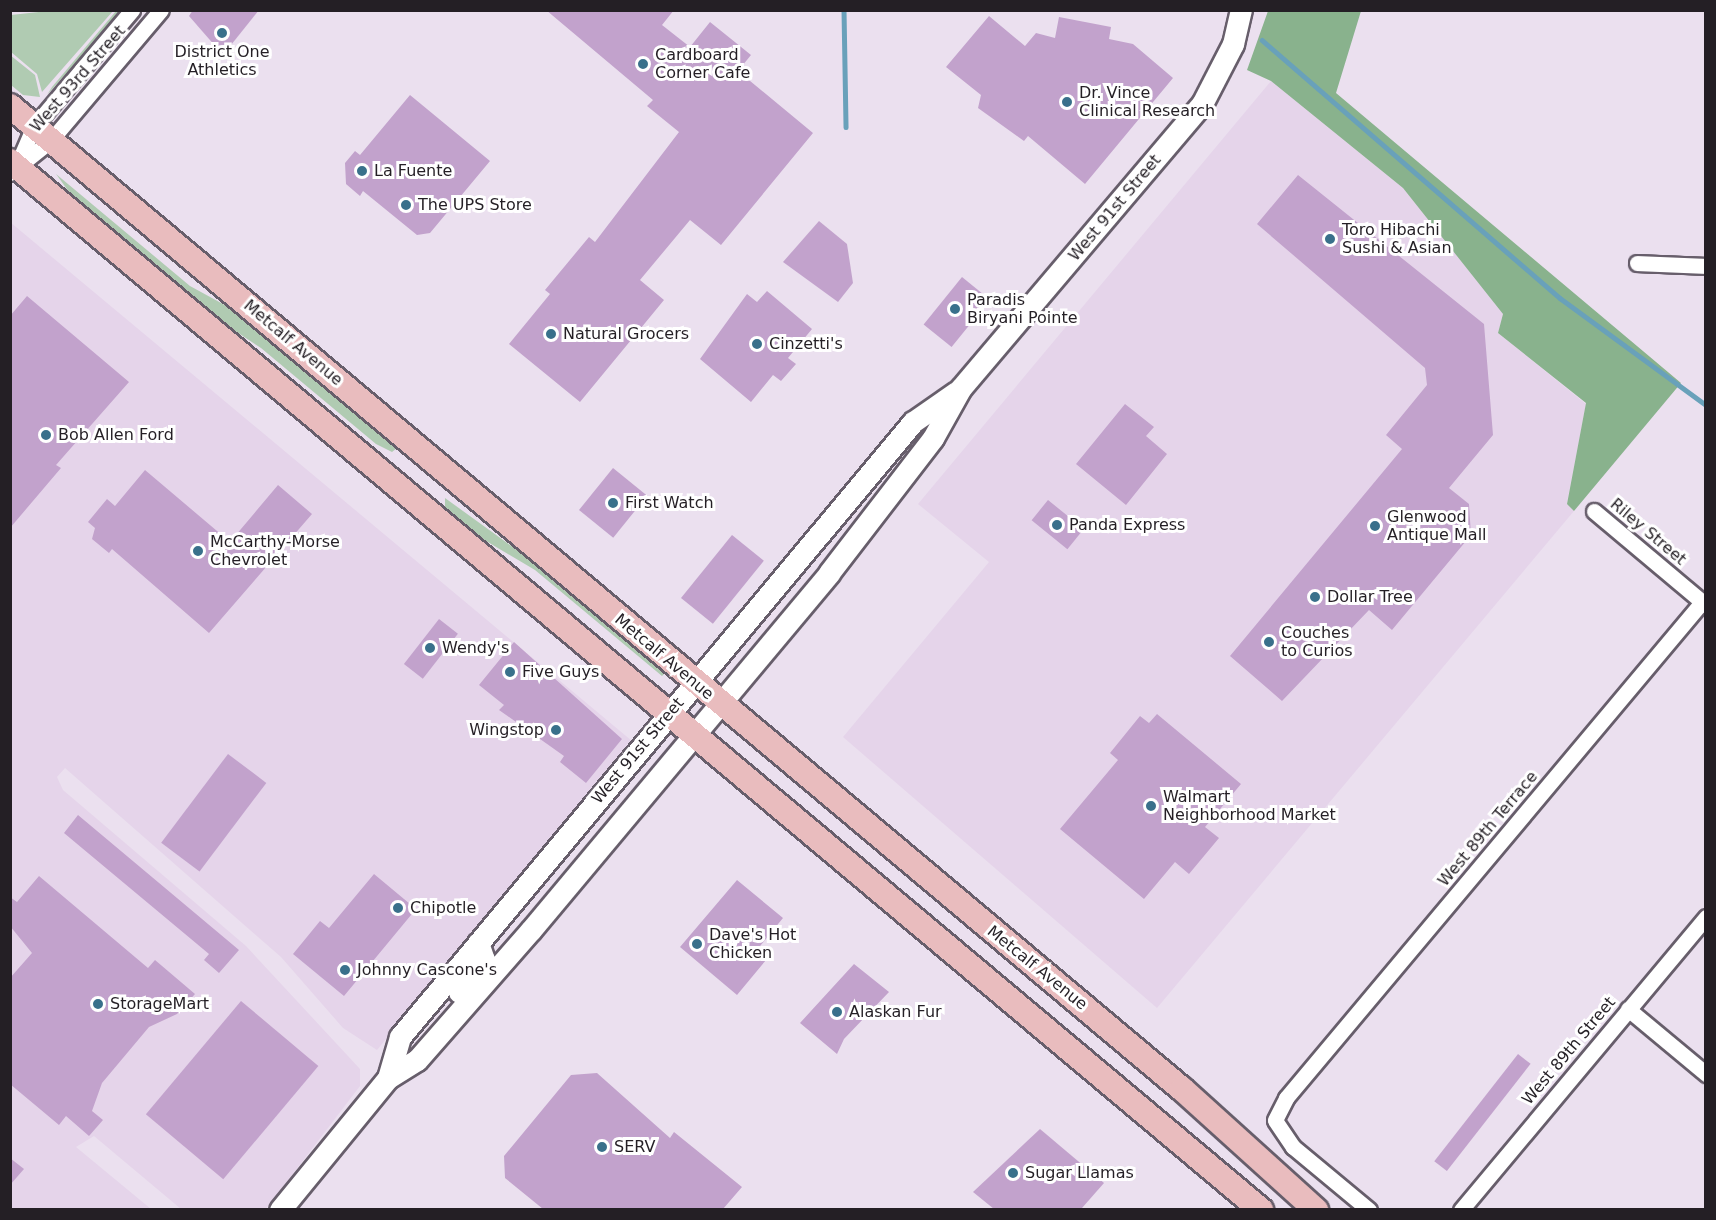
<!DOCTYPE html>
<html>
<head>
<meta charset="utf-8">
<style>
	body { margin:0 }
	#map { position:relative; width:1716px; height:1220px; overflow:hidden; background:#ebe0ef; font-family:"DejaVu Sans",sans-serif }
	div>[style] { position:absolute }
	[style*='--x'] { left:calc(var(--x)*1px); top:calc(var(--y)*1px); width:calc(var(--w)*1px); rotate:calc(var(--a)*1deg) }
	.built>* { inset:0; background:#e5d4ea }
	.green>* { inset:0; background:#b0cbb2 }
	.forest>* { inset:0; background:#89b28d }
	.stream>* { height:4.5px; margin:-2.25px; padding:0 2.25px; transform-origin:2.25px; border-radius:2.25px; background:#69a1ba }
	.building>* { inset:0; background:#c2a2cc; transform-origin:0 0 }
	.roads { filter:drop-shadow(2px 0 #675e6b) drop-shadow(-2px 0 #675e6b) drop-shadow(0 2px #675e6b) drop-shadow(0 -2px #675e6b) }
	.street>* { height:15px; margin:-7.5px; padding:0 7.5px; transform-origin:7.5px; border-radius:7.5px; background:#fff }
	.secondary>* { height:21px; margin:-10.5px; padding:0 10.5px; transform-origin:10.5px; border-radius:10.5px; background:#fff }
	.primary>* { height:24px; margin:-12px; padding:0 12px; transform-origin:12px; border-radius:12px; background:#e9bcbe }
	.dots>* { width:16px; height:16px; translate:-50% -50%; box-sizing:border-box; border:3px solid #fff; border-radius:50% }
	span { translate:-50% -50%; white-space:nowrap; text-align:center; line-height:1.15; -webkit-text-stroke:6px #fff; paint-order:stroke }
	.poi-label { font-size:16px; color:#241f25 }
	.left { translate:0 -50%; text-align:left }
	.right { translate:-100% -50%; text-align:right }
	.street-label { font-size:16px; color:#241f25 }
	.frame { position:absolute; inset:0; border:12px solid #241f25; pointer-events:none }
</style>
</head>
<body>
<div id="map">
	<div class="built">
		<div style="clip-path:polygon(1271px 81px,1403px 188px,1503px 314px,1498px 333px,1586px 404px,1567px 503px,1574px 511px,1157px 1008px,843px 737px,989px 562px,918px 504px)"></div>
		<div style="clip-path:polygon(10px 222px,632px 741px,377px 1050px,343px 1028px,281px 957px,65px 768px,57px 777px,63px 790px,246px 946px,360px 1069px,360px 1086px,266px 1209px,181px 1209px,94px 1136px,76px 1147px,151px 1209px,11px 1209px)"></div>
	</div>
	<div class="green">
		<div style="clip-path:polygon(57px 10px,113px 11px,42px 92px,37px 74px,11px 52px,11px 15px)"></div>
		<div style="clip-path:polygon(116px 11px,121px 11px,47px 95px,52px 87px)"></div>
		<div style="clip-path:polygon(10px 55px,35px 75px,40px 97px,23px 95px,11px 85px)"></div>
		<div style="clip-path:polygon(56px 174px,190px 286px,243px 315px,397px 448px,392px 452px,376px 444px,261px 348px,211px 315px,77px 203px)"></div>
		<div style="clip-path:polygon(445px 498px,579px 595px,667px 671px,662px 676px,535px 570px,466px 529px,445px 510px)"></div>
	</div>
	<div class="forest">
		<div style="clip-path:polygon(1268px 11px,1361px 11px,1336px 93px,1681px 383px,1574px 511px,1567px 504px,1586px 403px,1498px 333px,1503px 314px,1403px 188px,1271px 81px,1247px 70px)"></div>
	</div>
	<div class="stream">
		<div style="--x:844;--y:10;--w:117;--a:89"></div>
		<div style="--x:1262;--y:40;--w:394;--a:40.9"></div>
		<div style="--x:1560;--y:298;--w:181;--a:36.2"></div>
	</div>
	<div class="building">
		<div style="clip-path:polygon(193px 10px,259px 10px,223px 55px,189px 16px)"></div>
		<div style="clip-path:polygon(546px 10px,674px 10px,662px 25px,690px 47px,710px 22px,751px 55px,738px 71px,813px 133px,721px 245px,690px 220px,640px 280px,664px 300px,580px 402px,509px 344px,550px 294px,545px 290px,589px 237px,595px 242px,679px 132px,647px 106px,653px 100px)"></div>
		<div style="clip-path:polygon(989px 16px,1025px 46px,1036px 33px,1055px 38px,1059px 17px,1111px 27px,1109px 39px,1133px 44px,1173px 78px,1085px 184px,1028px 136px,1024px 141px,978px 108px,981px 95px,946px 67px)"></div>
		<div style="clip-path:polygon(410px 95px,490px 161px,430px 233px,417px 235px,363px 191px,360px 196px,346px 184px,345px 163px,355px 151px,360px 155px)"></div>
		<div style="clip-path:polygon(1298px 175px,1484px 324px,1493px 435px,1449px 488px,1469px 504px,1471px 535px,1392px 630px,1369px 610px,1282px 701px,1230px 656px,1402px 449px,1386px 435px,1427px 385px,1425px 368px,1257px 224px)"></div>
		<div style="clip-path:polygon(819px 221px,847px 244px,853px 283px,838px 302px,783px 262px)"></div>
		<div style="left:962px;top:277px;width:36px;height:61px;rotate:39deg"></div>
		<div style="clip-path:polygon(767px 291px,812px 329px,788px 358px,796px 364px,781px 381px,773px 375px,751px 402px,700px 359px,747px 294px,757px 302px)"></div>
		<div style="clip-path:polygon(27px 296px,129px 382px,56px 465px,61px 468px,10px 528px,10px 316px)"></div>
		<div style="clip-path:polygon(1125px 404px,1154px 427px,1146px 436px,1167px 454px,1126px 505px,1076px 464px)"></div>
		<div style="left:613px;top:468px;width:44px;height:54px;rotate:39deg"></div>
		<div style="clip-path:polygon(145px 470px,230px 542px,278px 485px,312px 514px,209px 633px,112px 549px,109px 553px,92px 539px,95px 528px,88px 522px,107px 499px,115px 506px)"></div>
		<div style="left:1048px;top:500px;width:46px;height:26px;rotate:39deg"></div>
		<div style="left:732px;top:535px;width:41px;height:81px;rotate:39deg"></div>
		<div style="left:439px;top:619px;width:24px;height:57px;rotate:38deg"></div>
		<div style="clip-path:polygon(514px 642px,622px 739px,586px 783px,560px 762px,564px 756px,499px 710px,504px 705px,479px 685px)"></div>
		<div style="clip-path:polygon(1157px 714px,1241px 784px,1205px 827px,1219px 838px,1189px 874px,1175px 862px,1144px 899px,1060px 829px,1118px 760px,1110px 753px,1140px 716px,1149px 723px)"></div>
		<div style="left:228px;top:754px;width:48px;height:111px;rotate:37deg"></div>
		<div style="clip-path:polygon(78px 815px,239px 950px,219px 973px,204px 960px,209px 954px,64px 833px)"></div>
		<div style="clip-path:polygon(374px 874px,416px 909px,344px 996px,293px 954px,320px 921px,329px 928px)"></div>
		<div style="clip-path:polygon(39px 876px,148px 968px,155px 960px,195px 994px,177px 1014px,149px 1027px,102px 1083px,92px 1111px,103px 1120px,89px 1136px,66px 1116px,59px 1125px,10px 1084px,10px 978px,32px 953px,10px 926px,10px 897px,17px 902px)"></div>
		<div style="clip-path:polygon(737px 880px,783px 918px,756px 951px,766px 960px,737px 995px,680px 947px)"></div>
		<div style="clip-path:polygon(854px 964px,889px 992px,844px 1039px,837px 1054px,800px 1023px)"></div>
		<div style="left:241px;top:1001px;width:101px;height:148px;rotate:40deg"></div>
		<div style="left:1518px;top:1054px;width:16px;height:136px;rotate:38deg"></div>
		<div style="clip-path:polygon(597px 1073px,670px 1138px,674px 1132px,742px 1187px,723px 1209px,543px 1209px,505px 1178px,504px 1156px,571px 1075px)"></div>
		<div style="clip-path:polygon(1040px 1129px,1104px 1183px,1082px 1208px,994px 1209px,973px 1192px)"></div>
		<div style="clip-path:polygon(10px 1158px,24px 1169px,10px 1185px)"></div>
	</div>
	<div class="roads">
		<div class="street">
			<div style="--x:18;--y:163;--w:40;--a:-66.6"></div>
			<div style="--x:34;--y:126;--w:152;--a:-49.8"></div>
			<div style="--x:10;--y:173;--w:53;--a:-38.8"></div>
			<div style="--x:51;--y:140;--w:170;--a:-49.8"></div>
			<div style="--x:1637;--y:263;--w:69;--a:2.5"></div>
			<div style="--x:1594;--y:511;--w:146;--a:40"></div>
			<div style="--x:1628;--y:1009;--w:102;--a:39.8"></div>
			<div style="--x:1369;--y:1210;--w:99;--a:-140.3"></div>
			<div style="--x:1293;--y:1147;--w:32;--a:-124"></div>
			<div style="--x:1275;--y:1120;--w:25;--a:-63"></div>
			<div style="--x:1286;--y:1098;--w:647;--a:-50.01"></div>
			<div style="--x:1461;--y:1210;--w:382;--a:-50.1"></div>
		</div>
		<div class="secondary">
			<div style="--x:459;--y:992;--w:41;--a:-52"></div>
			<div style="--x:484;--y:960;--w:18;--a:-109"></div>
			<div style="--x:388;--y:1078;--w:43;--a:-73.7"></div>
			<div style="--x:400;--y:1037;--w:801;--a:-50.17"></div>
			<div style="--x:913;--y:422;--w:52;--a:-34.9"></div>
			<div style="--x:280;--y:1210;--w:171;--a:-50.7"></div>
			<div style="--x:388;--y:1078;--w:34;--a:-32"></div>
			<div style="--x:417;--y:1060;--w:173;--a:-48.8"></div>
			<div style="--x:531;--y:930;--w:465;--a:-50.1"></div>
			<div style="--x:829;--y:573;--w:170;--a:-52.4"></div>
			<div style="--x:933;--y:438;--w:57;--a:-60.8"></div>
			<div style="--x:961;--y:388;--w:372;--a:-49.7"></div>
			<div style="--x:1202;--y:104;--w:68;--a:-62.7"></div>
			<div style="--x:1233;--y:44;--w:35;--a:-77"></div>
		</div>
		<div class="primary">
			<div style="--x:10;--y:106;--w:1530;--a:39.99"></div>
			<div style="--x:1182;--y:1089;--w:181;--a:42.1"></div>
			<div style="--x:10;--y:161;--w:1633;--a:39.98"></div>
		</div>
	</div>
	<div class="dots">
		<div style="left:222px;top:33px;background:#39708b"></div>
		<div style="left:643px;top:64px;background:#39708b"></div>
		<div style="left:1067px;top:102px;background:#39708b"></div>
		<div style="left:362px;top:171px;background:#39708b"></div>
		<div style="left:406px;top:205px;background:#39708b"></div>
		<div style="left:1330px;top:239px;background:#39708b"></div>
		<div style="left:955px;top:309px;background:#39708b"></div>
		<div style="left:551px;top:334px;background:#39708b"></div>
		<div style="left:757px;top:344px;background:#39708b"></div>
		<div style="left:46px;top:435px;background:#39708b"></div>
		<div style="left:613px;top:503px;background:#39708b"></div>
		<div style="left:1057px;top:525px;background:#39708b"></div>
		<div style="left:1375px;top:526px;background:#39708b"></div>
		<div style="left:198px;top:551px;background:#39708b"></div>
		<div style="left:1315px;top:597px;background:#39708b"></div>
		<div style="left:1269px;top:642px;background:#39708b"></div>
		<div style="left:430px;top:648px;background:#39708b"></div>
		<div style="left:510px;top:672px;background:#39708b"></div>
		<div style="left:556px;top:730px;background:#39708b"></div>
		<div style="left:1151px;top:806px;background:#39708b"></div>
		<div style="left:398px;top:908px;background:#39708b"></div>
		<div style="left:697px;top:944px;background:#39708b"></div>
		<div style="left:345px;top:970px;background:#39708b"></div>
		<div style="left:98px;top:1004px;background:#39708b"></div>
		<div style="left:837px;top:1012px;background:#39708b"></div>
		<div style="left:602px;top:1147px;background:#39708b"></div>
		<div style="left:1013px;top:1173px;background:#39708b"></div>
	</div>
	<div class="poi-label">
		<span style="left:222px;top:61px">District One<br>Athletics</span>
		<span class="left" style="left:655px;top:64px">Cardboard<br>Corner Cafe</span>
		<span class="left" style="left:1079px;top:102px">Dr. Vince<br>Clinical Research</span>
		<span class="left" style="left:374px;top:171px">La Fuente</span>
		<span class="left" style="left:418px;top:205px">The UPS Store</span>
		<span class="left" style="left:1342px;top:239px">Toro Hibachi<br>Sushi &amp; Asian</span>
		<span class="left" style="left:967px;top:309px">Paradis<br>Biryani Pointe</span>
		<span class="left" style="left:563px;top:334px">Natural Grocers</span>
		<span class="left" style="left:769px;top:344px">Cinzetti's</span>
		<span class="left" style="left:58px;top:435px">Bob Allen Ford</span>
		<span class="left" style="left:625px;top:503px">First Watch</span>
		<span class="left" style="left:1387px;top:526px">Glenwood<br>Antique Mall</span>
		<span class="left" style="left:1069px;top:525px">Panda Express</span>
		<span class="left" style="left:210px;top:551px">McCarthy-Morse<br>Chevrolet</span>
		<span class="left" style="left:1327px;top:597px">Dollar Tree</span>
		<span class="left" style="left:1281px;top:642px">Couches<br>to Curios</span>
		<span class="left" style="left:442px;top:648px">Wendy's</span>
		<span class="left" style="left:522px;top:672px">Five Guys</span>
		<span class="right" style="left:544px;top:730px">Wingstop</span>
		<span class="left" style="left:1163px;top:806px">Walmart<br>Neighborhood Market</span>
		<span class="left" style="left:410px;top:908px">Chipotle</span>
		<span class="left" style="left:709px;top:944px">Dave's Hot<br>Chicken</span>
		<span class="left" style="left:357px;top:970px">Johnny Cascone's</span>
		<span class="left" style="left:110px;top:1004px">StorageMart</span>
		<span class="left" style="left:849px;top:1012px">Alaskan Fur</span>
		<span class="left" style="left:614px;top:1147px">SERV</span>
		<span class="left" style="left:1025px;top:1173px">Sugar Llamas</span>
	</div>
	<div class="street-label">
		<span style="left:78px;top:79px;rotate:-49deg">West 93rd Street</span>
		<span style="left:1115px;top:208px;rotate:-50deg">West 91st Street</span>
		<span style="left:293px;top:343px;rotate:40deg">Metcalf Avenue</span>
		<span style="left:1648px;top:532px;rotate:40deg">Riley Street</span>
		<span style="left:664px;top:657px;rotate:40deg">Metcalf Avenue</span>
		<span style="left:638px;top:751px;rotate:-50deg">West 91st Street</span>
		<span style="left:1488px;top:829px;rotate:-50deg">West 89th Terrace</span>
		<span style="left:1037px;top:968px;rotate:39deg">Metcalf Avenue</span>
		<span style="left:1569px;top:1051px;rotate:-50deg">West 89th Street</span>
	</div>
	<div class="frame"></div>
</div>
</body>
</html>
